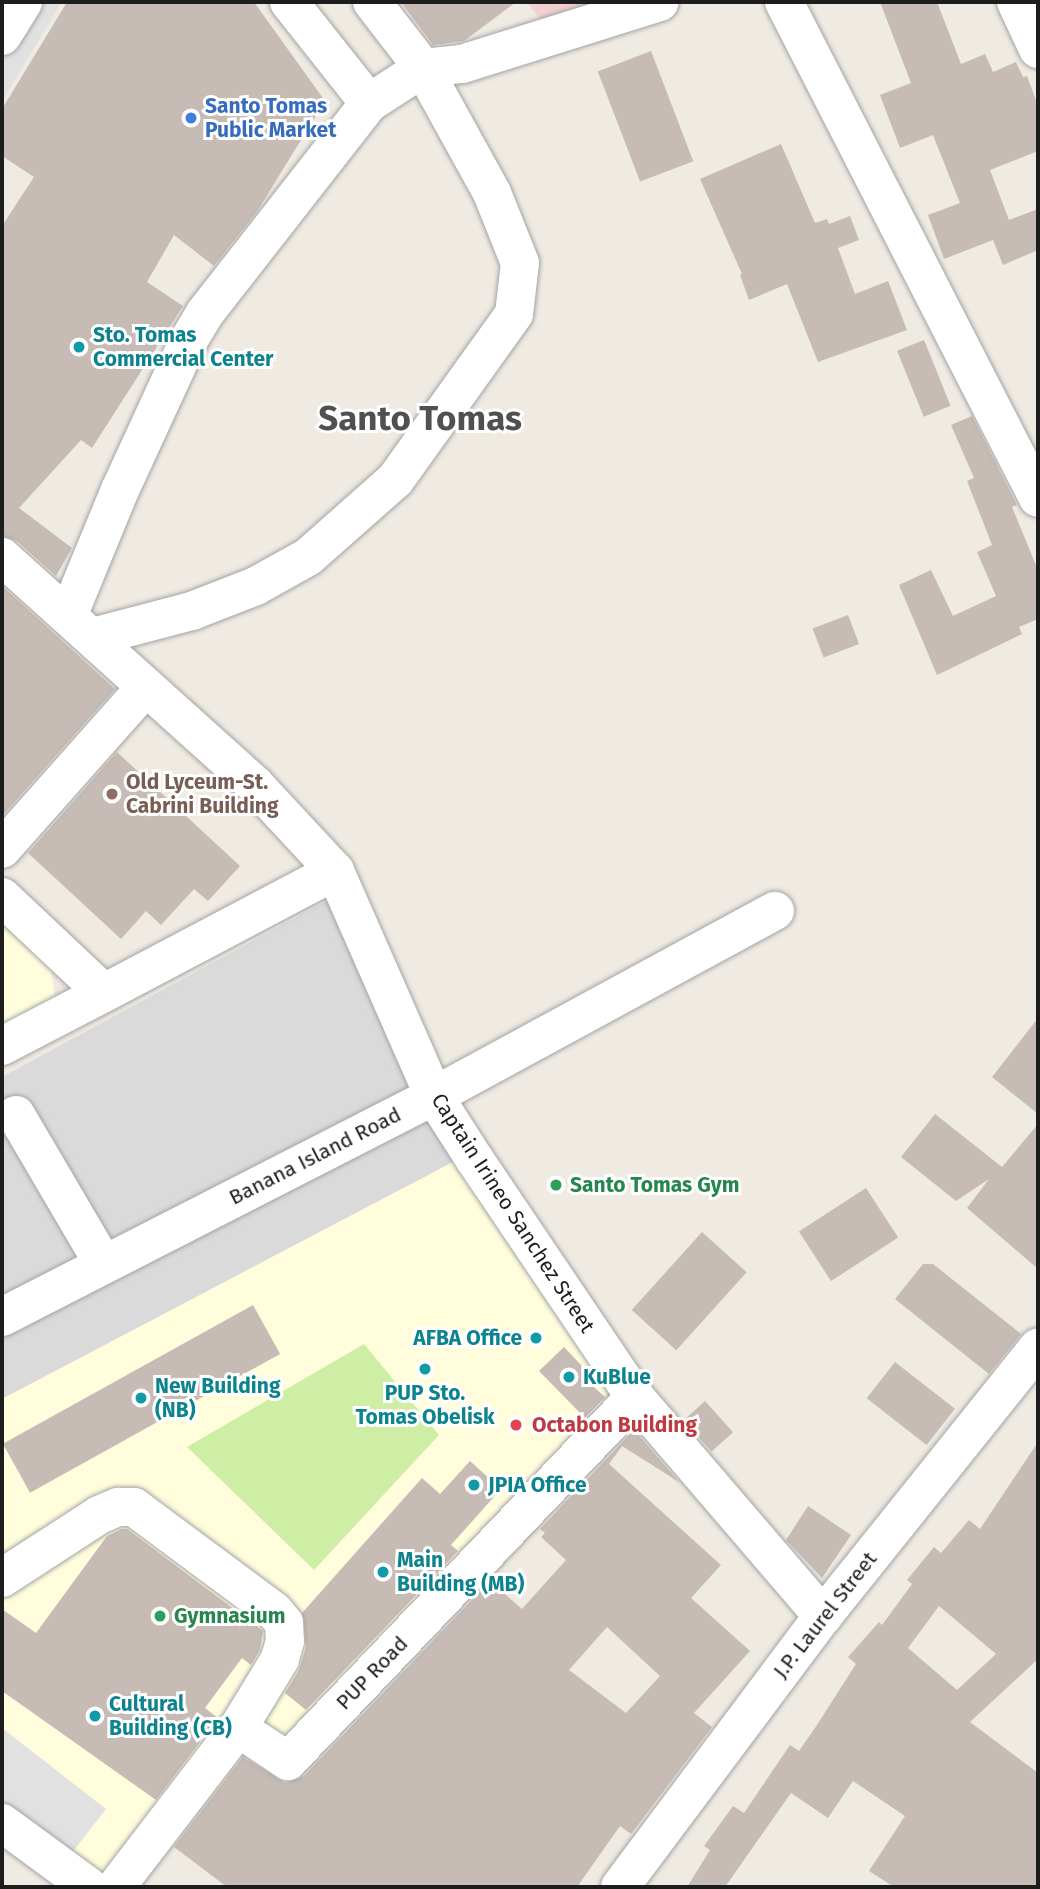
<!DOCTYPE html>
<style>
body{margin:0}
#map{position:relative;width:1040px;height:1889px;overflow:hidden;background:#efeae2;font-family:"Fira Sans",sans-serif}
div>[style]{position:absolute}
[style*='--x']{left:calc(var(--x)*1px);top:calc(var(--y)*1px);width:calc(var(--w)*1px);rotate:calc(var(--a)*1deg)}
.residential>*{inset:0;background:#dbdada}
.commercial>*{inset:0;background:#f2d0d1}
.education>*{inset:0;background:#fffddc}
.grass>*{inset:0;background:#cdeea4}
.parking>*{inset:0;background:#e1e1e1}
.building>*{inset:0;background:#c7bcb5;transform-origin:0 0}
.roads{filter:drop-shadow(0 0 2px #a4a4a4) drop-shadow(0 0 2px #a4a4a4)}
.minor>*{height:38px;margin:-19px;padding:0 19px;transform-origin:19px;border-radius:19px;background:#fff}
.dots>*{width:19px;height:19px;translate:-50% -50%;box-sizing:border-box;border:4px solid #fff;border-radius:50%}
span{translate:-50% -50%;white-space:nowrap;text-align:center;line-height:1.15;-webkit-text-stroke:6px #fff;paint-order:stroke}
.shop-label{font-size:21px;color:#366cbe;font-weight:700}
.left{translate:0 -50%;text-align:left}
.culture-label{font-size:21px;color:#0d838f;font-weight:700}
.right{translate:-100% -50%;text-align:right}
.education-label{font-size:21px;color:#785e54;font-weight:700}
.street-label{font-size:21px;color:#1d1d1d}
.leisure-label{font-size:21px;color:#27864d;font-weight:700}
.health-label{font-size:21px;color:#be3a42;font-weight:700}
.town-label{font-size:35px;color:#505050;font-weight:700}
.frame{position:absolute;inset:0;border:4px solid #1d1d1d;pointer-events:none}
</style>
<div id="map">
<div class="residential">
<div style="clip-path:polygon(334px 897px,455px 1161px,2px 1399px,2px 1077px)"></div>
</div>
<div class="commercial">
<div style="clip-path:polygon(527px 2px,629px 2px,548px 29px)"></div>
</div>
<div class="education">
<div style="clip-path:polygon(2px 918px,50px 958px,55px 999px,2px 1025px)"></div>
<div style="clip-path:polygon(455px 1161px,613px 1389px,287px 1756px,237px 1723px,106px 1887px,2px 1816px,2px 1399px)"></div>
</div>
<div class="grass">
<div style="clip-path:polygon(364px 1344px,439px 1435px,314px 1570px,187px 1447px)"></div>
</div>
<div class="parking">
<div style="clip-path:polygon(2px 2px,62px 2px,2px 101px)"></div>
<div style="clip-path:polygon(2px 1728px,106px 1809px,64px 1863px,2px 1816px)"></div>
</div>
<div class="building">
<div style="clip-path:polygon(67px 2px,254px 2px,325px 101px,258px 210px,214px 266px,174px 235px,147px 282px,183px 306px,92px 448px,81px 440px,19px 508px,72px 548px,56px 576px,17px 541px,2px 536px,2px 226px,34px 177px,2px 156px,2px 109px)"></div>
<div style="clip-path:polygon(401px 2px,516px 2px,464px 41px,433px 45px)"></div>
<div style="clip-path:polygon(880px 2px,937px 2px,961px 64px,985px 54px,993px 72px,1016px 62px,1023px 77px,1027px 76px,1038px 106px,1038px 151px,990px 170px,1009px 220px,1038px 209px,1038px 250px,1003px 265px,993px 240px,944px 259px,928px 215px,960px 203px,933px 135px,900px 148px,880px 95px,911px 83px)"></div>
<div style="left:651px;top:51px;width:118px;height:57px;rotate:69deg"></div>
<div style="clip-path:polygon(781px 144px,815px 223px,827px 219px,829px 224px,850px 216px,859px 240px,838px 248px,855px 294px,888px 281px,907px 330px,818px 362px,787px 284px,749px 300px,740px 275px,742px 274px,700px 179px)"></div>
<div style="left:924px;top:340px;width:71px;height:29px;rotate:68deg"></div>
<div style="clip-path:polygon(972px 416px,1017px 505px,1012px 507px,1038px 570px,1038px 619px,1019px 627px,1022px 634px,937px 675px,899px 585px,931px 570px,953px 616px,996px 596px,977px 552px,992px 545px,967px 481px,974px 478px,951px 425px)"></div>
<div style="clip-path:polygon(2px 586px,115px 689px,2px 816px)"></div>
<div style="left:848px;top:615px;width:31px;height:38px;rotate:69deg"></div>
<div style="clip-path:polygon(117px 752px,240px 866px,208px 901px,194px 889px,161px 925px,146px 911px,121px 939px,28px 853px)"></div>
<div style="clip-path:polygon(1038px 1018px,1038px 1114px,992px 1077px)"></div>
<div style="clip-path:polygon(935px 1114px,1002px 1167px,1038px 1124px,1038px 1269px,967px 1208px,989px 1179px,956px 1201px,901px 1157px)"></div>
<div style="left:866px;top:1188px;width:59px;height:80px;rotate:57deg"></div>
<div style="left:702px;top:1232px;width:60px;height:105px;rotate:42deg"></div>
<div style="clip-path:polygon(923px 1264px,933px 1264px,1021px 1334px,989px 1374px,895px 1299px)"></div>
<div style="left:253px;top:1305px;width:56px;height:286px;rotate:61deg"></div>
<div style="clip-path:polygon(564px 1347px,598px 1383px,594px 1387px,605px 1397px,585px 1418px,539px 1371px)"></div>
<div style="left:895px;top:1362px;width:76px;height:46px;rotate:38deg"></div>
<div style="left:705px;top:1401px;width:42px;height:29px;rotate:48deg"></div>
<div style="clip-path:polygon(evenodd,634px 1430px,679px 1482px,622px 1446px,609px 1464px,721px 1565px,691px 1598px,750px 1651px,694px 1713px,712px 1727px,631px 1834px,620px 1826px,577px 1887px,227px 1887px,174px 1847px,243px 1757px,285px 1783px,304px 1776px,490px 1581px,522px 1609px,566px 1560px,541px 1537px,545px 1533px,540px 1529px,634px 1430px,607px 1627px,660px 1676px,626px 1713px,569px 1670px,607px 1627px)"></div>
<div style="clip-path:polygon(evenodd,1038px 1442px,1038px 1659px,970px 1722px,1038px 1773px,1038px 1887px,894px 1887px,869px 1871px,905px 1816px,853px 1781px,828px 1818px,791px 1793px,725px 1887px,687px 1887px,710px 1850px,704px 1846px,733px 1806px,744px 1813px,790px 1745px,799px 1751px,815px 1728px,856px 1664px,848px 1657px,879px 1622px,882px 1625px,912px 1584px,907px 1580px,934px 1547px,941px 1553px,969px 1520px,980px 1529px,1038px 1442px,939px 1606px,996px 1654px,957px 1690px,908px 1648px,939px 1606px)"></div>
<div style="clip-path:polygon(470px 1461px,501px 1489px,451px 1545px,458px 1551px,306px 1710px,285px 1693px,299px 1670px,306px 1647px,302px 1613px,422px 1478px,440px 1494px)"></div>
<div style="clip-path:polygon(808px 1506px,851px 1535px,822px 1578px,786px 1540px)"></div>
<div style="clip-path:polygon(122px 1529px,127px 1529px,263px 1631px,260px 1650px,251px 1665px,242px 1658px,205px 1708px,218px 1718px,156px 1800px,2px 1691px,2px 1609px,36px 1633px,107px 1536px)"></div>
</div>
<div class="roads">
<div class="minor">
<div style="--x:289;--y:2;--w:129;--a:51.6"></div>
<div style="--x:372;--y:2;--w:83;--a:52.3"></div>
<div style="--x:423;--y:68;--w:39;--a:-6"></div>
<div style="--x:462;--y:64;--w:207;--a:-17.4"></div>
<div style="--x:784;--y:2;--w:557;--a:62.88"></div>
<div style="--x:1016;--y:2;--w:52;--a:64.9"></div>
<div style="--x:2;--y:36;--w:40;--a:-58"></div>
<div style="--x:2;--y:557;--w:342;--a:42"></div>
<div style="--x:256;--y:786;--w:116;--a:47.1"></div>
<div style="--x:335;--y:871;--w:246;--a:66.3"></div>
<div style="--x:434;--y:1096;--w:76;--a:57.4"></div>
<div style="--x:475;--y:1160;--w:286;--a:56"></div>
<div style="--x:635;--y:1397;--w:289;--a:49.4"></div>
<div style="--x:68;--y:616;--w:136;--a:-67.6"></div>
<div style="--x:120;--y:490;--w:167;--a:-65.3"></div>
<div style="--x:190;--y:338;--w:29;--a:-59"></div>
<div style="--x:205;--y:313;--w:266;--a:-52"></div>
<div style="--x:369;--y:103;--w:64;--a:-32.9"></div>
<div style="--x:423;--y:68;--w:143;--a:61.1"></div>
<div style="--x:492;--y:193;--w:75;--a:68.2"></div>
<div style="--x:520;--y:263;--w:51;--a:96.7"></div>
<div style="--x:514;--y:314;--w:204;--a:125.6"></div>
<div style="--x:395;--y:480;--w:116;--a:138.5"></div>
<div style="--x:308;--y:557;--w:60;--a:150.9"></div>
<div style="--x:256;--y:586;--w:69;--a:158.7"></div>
<div style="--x:192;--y:611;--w:102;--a:165.3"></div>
<div style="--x:2;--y:849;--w:215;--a:-48.4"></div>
<div style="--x:2;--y:897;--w:140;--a:43.3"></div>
<div style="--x:104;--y:993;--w:261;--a:-27.8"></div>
<div style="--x:2;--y:1046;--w:115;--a:-27.5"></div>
<div style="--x:16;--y:1115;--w:172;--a:59.6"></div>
<div style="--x:2;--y:1317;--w:485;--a:-27.1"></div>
<div style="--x:434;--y:1096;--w:388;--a:-28.5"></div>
<div style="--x:2;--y:1578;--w:116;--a:-33"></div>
<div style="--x:99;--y:1515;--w:21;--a:-23"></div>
<div style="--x:118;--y:1507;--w:16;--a:0"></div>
<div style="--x:134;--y:1507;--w:174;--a:36.6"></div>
<div style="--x:274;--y:1611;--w:16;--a:50"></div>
<div style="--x:284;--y:1623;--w:18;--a:87"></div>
<div style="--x:285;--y:1641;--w:19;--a:106"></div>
<div style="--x:280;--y:1659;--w:81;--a:121.3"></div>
<div style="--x:2;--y:1823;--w:108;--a:36.3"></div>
<div style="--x:116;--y:1887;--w:200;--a:-52.5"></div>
<div style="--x:238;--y:1728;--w:60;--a:33.4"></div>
<div style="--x:288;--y:1761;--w:503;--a:-46.37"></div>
<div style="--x:620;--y:1887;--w:339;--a:-53.2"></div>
<div style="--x:823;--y:1616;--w:344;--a:-51.3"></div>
</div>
</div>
<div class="dots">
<div style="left:191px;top:118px;background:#3f7fe0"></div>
<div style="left:79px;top:347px;background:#0f9aa8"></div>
<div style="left:112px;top:794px;background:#8d6e63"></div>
<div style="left:556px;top:1185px;background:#2e9e5b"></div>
<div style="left:536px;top:1338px;background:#0f9aa8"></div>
<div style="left:425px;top:1369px;background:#0f9aa8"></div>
<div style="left:569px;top:1377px;background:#0f9aa8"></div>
<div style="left:141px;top:1398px;background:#0f9aa8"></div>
<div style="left:516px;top:1425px;background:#e0444e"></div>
<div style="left:474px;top:1485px;background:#0f9aa8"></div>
<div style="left:383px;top:1572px;background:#0f9aa8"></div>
<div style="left:160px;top:1616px;background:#2e9e5b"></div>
<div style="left:95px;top:1716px;background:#0f9aa8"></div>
</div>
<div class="shop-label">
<span class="left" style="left:205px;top:118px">Santo Tomas<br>Public Market</span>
</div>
<div class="culture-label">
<span class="left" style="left:93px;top:347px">Sto. Tomas<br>Commercial Center</span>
<span class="right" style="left:522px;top:1338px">AFBA Office</span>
<span class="left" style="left:583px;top:1377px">KuBlue</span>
<span class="left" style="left:155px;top:1398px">New Building<br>(NB)</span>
<span style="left:425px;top:1405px">PUP Sto.<br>Tomas Obelisk</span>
<span class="left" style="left:488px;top:1485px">JPIA Office</span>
<span class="left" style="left:397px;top:1572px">Main<br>Building (MB)</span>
<span class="left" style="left:109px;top:1716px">Cultural<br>Building (CB)</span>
</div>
<div class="education-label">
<span class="left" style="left:126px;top:794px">Old Lyceum-St.<br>Cabrini Building</span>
</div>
<div class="street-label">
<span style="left:315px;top:1156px;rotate:-27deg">Banana Island Road</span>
<span style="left:513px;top:1213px;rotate:57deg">Captain Irineo Sanchez Street</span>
<span style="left:825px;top:1615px;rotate:-52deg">J.P. Laurel Street</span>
<span style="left:372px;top:1673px;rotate:-46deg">PUP Road</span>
</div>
<div class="leisure-label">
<span class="left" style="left:570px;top:1185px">Santo Tomas Gym</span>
<span class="left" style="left:174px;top:1616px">Gymnasium</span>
</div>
<div class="health-label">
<span class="left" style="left:532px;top:1425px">Octabon Building</span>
</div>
<div class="town-label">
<span style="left:420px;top:418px">Santo Tomas</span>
</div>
<div class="frame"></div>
</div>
